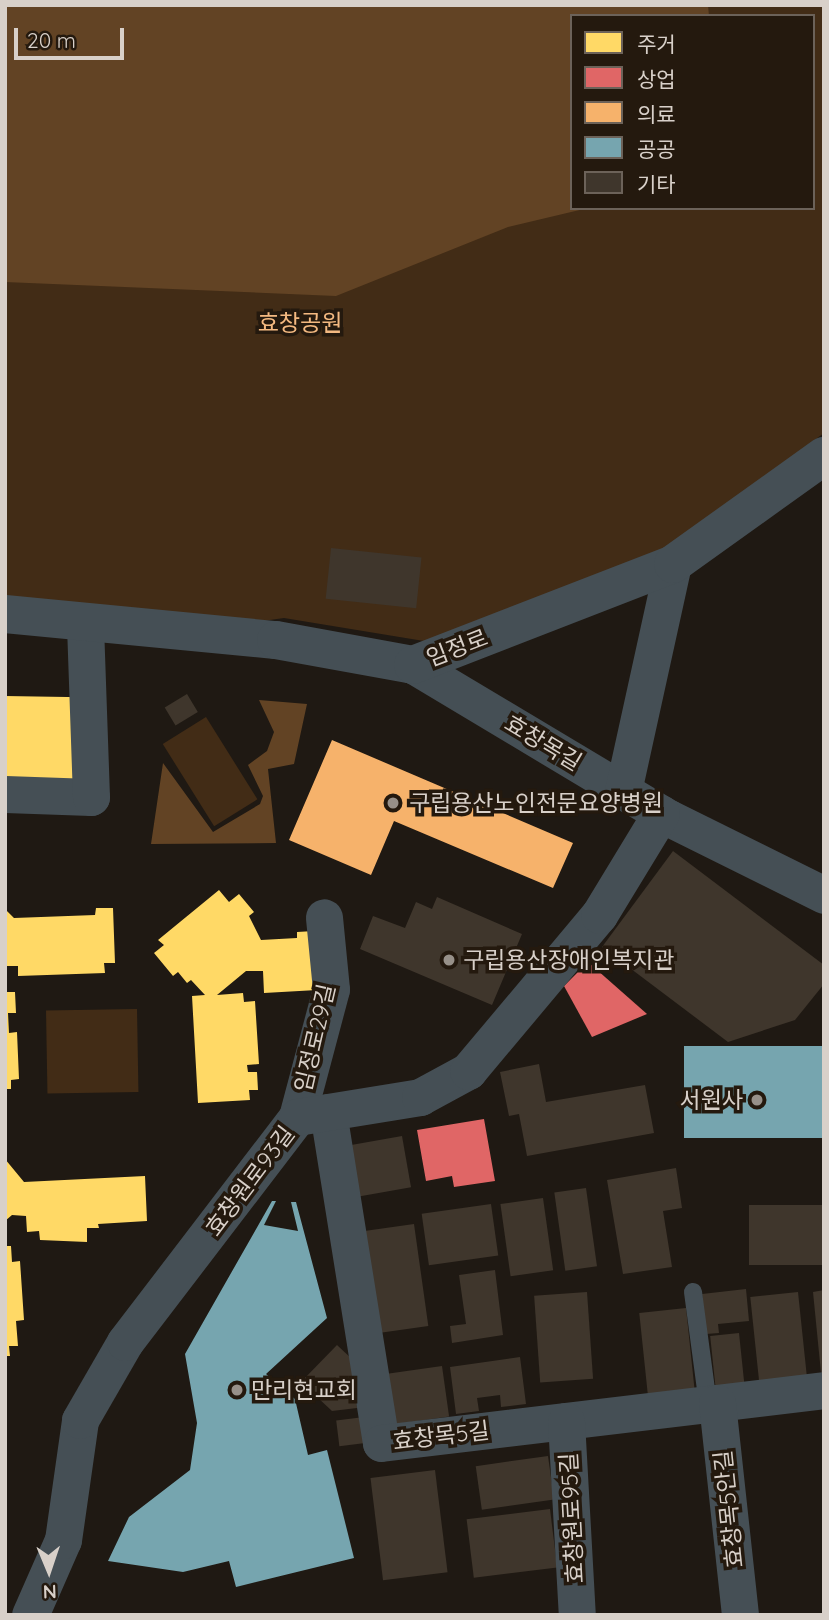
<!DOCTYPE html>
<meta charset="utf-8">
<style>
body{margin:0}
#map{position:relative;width:829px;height:1620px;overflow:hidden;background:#1f1913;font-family:Quicksand,"Noto Sans KR",sans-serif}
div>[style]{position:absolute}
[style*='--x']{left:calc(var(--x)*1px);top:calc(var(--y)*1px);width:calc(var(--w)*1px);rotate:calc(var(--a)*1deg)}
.green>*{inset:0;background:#422c16;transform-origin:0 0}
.forest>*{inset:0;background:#624324}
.homes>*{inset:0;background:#ffd966;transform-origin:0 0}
.shops>*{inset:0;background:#e06666}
.health>*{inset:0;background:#f6b26b}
.public>*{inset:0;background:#76a5af;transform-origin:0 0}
.building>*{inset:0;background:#3f362c;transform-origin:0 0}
.service>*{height:18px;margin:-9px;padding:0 9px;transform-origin:9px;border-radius:9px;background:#454f55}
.minor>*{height:37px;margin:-18.5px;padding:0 18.5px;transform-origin:18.5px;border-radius:18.5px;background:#454f55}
.tertiary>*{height:38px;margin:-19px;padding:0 19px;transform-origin:19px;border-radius:19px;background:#454f55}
.dots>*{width:19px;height:19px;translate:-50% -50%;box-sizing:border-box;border:4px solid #24190e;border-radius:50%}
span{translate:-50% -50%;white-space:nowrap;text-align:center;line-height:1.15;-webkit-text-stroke:7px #24190e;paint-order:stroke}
.park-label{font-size:23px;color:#f3b981}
.street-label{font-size:23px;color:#d8d0c9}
.poi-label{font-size:23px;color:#d8d0c9}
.left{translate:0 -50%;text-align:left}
.right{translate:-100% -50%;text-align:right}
.frame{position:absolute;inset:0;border:7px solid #d8d0c9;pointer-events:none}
.legend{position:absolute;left:570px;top:14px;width:245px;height:196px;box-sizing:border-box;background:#24190e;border:2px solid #6c6259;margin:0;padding:9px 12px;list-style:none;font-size:21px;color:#d8d0c9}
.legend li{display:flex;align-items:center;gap:14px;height:35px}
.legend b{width:35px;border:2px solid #6c6259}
.north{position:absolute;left:14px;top:1536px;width:70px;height:70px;-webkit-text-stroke:5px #24190e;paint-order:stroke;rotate:178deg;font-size:19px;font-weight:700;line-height:28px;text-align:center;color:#d8d0c9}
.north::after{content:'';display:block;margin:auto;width:24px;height:32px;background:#d8d0c9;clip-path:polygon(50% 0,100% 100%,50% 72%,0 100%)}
.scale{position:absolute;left:14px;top:28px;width:110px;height:32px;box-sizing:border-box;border:4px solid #d8d0c9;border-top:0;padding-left:9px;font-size:21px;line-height:24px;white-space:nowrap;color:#d8d0c9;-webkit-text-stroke:5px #24190e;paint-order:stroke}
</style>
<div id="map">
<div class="green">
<div style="clip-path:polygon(evenodd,5px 5px,824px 5px,824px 433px,667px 549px,436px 643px,284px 618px,197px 630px,5px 605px,5px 5px,572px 16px,813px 16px,813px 208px,572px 208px,572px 16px)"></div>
<div style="left:206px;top:717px;width:97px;height:51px;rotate:58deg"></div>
<div style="left:137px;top:1009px;width:83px;height:91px;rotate:89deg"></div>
</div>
<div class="forest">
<div style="clip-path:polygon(5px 5px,708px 5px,709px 16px,572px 16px,572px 208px,588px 208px,508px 227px,336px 296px,5px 282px)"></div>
<div style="clip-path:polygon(259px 700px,307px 704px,294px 764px,268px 769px,276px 843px,151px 844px,163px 763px,213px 832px,260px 804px,263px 796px,248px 765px,267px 751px,274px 732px)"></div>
</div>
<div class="homes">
<div style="left:5px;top:696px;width:78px;height:83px;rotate:1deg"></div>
<div style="clip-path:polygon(219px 890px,229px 902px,239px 894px,254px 912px,249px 916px,261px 940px,297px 938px,297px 932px,314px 931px,317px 990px,264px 993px,263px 971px,246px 971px,217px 995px,243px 993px,244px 1002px,255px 1001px,259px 1064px,247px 1065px,248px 1072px,257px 1072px,258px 1090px,249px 1090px,250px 1100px,198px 1103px,192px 996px,205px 995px,191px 980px,187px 983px,178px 972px,173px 976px,154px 953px,164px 945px,158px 940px)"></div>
<div style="clip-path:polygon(96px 908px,113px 908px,115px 963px,104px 963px,105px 973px,18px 976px,18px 966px,5px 966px,5px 909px,14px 918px,95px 915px)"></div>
<div style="clip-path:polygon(5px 992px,15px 992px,16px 1013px,8px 1013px,9px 1033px,17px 1032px,19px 1079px,11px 1080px,11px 1089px,5px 1089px)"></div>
<div style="clip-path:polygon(5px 1159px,24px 1182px,145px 1176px,147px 1221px,98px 1224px,99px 1228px,87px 1228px,87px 1242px,40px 1240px,39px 1231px,27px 1232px,26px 1216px,12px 1215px,5px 1221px)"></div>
<div style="clip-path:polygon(5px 1246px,11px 1246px,12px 1262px,20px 1261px,24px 1320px,16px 1321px,18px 1346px,9px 1346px,10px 1356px,5px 1356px)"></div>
</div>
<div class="shops">
<div style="clip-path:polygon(588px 962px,647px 1014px,592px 1037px,564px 986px)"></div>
<div style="clip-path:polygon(484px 1119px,495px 1181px,454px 1187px,452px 1176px,426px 1181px,417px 1130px)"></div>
</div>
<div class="health">
<div style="clip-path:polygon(332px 740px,573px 843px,553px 888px,394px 821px,371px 875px,289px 840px)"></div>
</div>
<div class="public">
<div style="left:824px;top:1046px;width:92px;height:140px;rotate:90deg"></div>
<div style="clip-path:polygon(272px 1201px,276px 1201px,264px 1225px,298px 1231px,291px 1202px,296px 1202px,327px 1318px,266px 1374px,295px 1399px,308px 1455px,327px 1450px,354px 1558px,236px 1587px,229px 1561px,183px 1572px,108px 1561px,129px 1517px,190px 1470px,197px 1423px,185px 1354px)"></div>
</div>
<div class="building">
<div style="left:331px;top:548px;width:91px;height:51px;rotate:6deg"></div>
<div style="left:187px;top:694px;width:21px;height:26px;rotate:59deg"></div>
<div style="clip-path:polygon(673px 851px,824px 965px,824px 984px,795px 1020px,728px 1042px,602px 947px)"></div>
<div style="clip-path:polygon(437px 897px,522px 934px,492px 1005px,360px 949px,373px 916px,405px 928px,416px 902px,432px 909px)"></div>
<div style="clip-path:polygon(539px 1064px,546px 1102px,645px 1085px,654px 1133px,527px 1156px,519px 1114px,509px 1116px,500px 1072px)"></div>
<div style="left:402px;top:1136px;width:52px;height:53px;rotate:80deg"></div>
<div style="clip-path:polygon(676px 1168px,682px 1208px,663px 1211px,672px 1267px,623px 1274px,607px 1180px)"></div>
<div style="left:586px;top:1188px;width:79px;height:32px;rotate:82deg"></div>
<div style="left:543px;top:1198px;width:73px;height:43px;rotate:82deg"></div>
<div style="left:491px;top:1204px;width:52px;height:70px;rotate:82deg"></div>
<div style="left:824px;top:1205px;width:60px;height:75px;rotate:90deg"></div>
<div style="left:414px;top:1224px;width:103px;height:59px;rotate:82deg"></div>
<div style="clip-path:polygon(495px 1270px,503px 1335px,452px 1343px,450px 1326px,466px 1324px,459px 1275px)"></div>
<div style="clip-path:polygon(746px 1289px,749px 1321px,718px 1324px,719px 1333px,706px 1334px,702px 1294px)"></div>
<div style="clip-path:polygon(824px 1290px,824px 1383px,822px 1383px,813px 1292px)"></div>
<div style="left:587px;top:1292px;width:87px;height:53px;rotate:86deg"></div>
<div style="left:798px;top:1292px;width:91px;height:48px;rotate:84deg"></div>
<div style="left:686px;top:1308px;width:93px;height:47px;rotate:84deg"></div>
<div style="left:739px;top:1333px;width:53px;height:29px;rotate:84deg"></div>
<div style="clip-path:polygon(337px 1345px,353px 1360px,357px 1408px,332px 1411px,301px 1382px)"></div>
<div style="clip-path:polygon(520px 1357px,526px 1404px,501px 1407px,500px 1395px,477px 1398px,479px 1411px,456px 1414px,450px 1367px)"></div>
<div style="left:442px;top:1366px;width:51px;height:57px;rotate:82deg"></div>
<div style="left:364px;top:1417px;width:26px;height:28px;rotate:83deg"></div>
<div style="left:548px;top:1456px;width:44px;height:73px;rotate:82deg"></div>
<div style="left:435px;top:1470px;width:103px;height:65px;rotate:83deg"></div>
<div style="left:550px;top:1509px;width:59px;height:84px;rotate:83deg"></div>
</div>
<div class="service">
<div style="--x:693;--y:1292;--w:113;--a:82.4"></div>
</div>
<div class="minor">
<div style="--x:413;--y:665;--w:298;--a:30.9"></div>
<div style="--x:669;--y:818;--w:173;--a:26.4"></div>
<div style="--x:623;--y:791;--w:232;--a:-77.6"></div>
<div style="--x:5;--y:794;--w:86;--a:2"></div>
<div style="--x:91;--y:797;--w:174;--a:-92"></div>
<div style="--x:328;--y:1112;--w:335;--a:80.9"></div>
<div style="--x:381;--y:1443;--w:446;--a:-6.8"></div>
<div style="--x:297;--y:1117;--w:132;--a:-75.1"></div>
<div style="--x:331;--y:989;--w:72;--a:-95.6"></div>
<div style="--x:717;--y:1403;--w:213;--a:83.8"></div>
<div style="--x:566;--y:1421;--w:194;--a:86.8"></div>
<div style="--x:30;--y:1615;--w:82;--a:-66.3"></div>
<div style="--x:63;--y:1540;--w:121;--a:-81.9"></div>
<div style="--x:80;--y:1420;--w:90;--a:-60"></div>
<div style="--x:125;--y:1342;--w:283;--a:-52.6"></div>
<div style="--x:297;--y:1117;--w:125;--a:-9.2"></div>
<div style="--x:420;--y:1097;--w:55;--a:-28.4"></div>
<div style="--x:468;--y:1071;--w:204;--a:-50"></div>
<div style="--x:599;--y:915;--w:119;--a:-58.7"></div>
</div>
<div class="tertiary">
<div style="--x:5;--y:614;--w:272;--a:5.5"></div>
<div style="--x:276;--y:640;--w:139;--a:10.3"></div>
<div style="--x:413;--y:665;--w:279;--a:-21.2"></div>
<div style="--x:673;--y:564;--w:186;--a:-35.6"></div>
</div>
<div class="dots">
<div style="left:393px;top:803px;background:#979089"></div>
<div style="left:449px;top:960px;background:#979089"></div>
<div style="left:757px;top:1100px;background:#979089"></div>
<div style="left:237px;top:1390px;background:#979089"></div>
</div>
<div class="park-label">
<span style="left:300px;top:323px">효창공원</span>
</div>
<div class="street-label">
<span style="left:457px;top:648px;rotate:-21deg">임정로</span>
<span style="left:543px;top:743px;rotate:31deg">효창목길</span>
<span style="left:315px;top:1038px;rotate:-77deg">임정로29길</span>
<span style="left:250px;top:1181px;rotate:-53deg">효창원로93길</span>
<span style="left:441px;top:1436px;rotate:-7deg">효창목5길</span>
<span style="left:729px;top:1509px;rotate:-96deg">효창목5안길</span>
<span style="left:572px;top:1518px;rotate:-93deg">효창원로95길</span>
</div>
<div class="poi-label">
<span class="left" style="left:409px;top:803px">구립용산노인전문요양병원</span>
<span class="left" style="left:463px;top:960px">구립용산장애인복지관</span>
<span class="right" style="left:743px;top:1100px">서원사</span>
<span class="left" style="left:251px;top:1390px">만리현교회</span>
</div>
<div class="frame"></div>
<ul class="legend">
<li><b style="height:19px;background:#ffd966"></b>주거</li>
<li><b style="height:19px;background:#e06666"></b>상업</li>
<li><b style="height:19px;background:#f6b26b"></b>의료</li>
<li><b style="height:19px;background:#76a5af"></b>공공</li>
<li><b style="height:19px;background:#3f362c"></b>기타</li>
</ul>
<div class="north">N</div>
<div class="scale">20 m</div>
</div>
